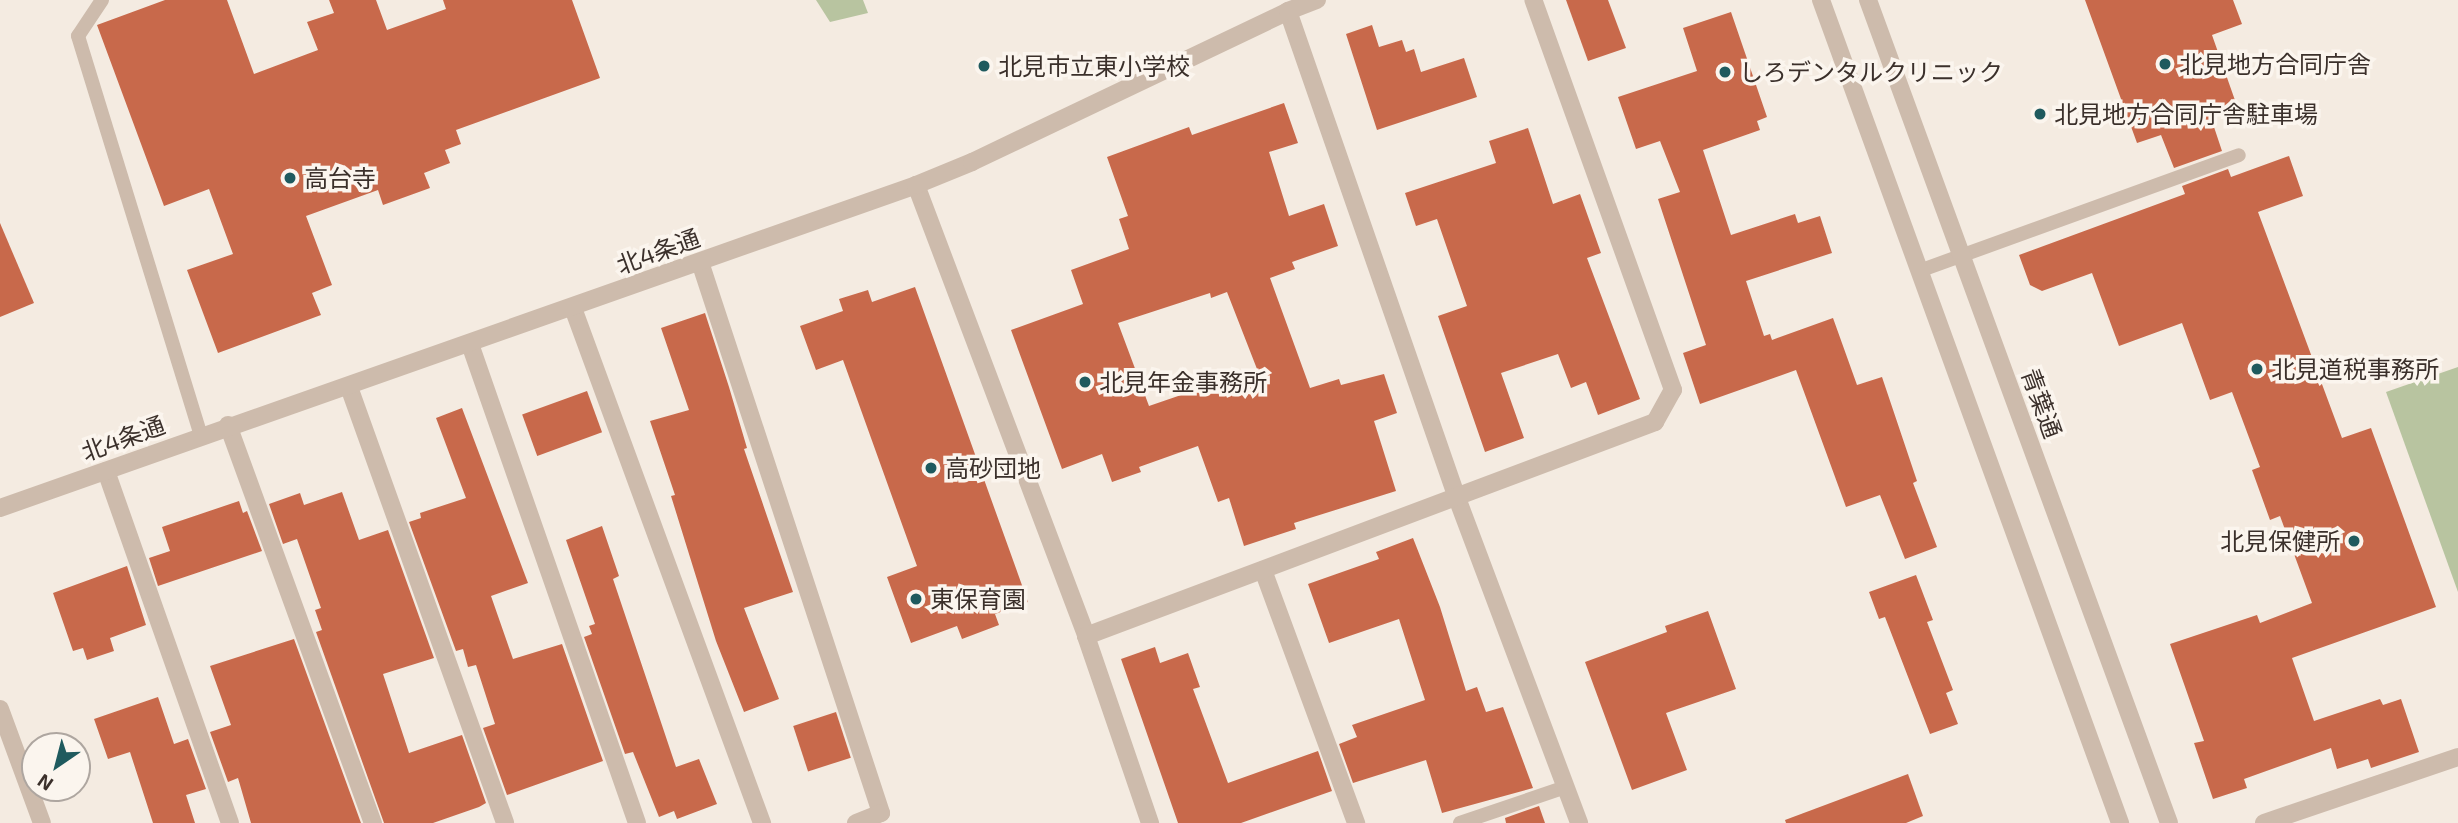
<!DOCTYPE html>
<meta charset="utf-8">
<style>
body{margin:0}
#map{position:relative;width:2458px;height:823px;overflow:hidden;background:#f4ebe1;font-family:"Exo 2","Noto Sans JP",sans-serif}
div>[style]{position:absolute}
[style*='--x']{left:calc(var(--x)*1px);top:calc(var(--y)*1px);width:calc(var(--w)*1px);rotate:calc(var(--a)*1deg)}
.green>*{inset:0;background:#b8c4a0}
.building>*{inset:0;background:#c8694b;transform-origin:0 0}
.service>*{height:14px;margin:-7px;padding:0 7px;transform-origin:7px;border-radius:7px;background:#cdbbac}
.minor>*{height:18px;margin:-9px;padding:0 9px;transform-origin:9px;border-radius:9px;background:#cdbbac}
.tertiary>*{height:18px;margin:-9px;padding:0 9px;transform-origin:9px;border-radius:9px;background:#cdbbac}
.dots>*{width:19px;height:19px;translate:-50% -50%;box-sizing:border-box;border:4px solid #fbf5ee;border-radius:50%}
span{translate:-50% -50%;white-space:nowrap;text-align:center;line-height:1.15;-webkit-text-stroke:7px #fbf5ee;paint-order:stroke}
.poi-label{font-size:24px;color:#3b302b}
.left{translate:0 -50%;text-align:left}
.right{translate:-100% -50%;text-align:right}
.street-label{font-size:24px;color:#3b302b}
.north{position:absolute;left:21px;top:732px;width:70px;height:70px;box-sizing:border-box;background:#fbf5ee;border:2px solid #aea6a0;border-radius:50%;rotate:215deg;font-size:19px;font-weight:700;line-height:28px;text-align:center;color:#3b302b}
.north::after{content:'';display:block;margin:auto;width:24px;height:32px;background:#1f5a5e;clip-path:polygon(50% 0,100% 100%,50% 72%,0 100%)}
</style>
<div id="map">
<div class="green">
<div style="clip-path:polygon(816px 0,863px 0,868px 13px,830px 22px)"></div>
<div style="clip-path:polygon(2458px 367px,2458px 592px,2386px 392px)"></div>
</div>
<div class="building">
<div style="clip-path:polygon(165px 0,227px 0,254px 74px,318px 50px,307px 22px,334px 13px,329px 0,376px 0,387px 30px,446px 9px,443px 0,572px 0,600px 78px,456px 130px,461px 144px,445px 150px,450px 163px,424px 173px,430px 188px,383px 205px,378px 190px,306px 216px,332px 285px,312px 293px,321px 315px,218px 353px,187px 270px,233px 254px,209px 189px,164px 206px,97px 25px)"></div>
<div style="clip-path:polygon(1566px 0,1608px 0,1626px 48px,1588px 61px)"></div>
<div style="clip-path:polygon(2085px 0,2233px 0,2242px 24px,2212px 35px,2237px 106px,2210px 115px,2222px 151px,2174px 168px,2161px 135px,2137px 143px)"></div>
<div style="clip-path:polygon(1731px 12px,1767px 117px,1757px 121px,1760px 130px,1703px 150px,1731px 235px,1795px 214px,1798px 223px,1820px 216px,1832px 253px,1746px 281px,1764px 336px,1770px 334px,1772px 340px,1833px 318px,1857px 385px,1882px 377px,1917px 481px,1913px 483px,1937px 547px,1905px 559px,1880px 495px,1846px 507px,1796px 370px,1700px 404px,1683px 353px,1706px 345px,1658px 199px,1680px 192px,1660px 141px,1636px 149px,1618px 97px,1697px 71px,1683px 28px)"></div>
<div style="clip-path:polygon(1372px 25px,1379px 47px,1402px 40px,1406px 52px,1414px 49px,1421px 72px,1464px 58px,1477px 97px,1377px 130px,1346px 34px)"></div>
<div style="clip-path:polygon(evenodd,1284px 103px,1298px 143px,1269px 152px,1289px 216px,1324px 204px,1338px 246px,1292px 262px,1295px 269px,1270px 278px,1310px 388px,1339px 379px,1341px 385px,1384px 374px,1397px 413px,1374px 421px,1396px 491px,1294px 523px,1296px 529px,1244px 546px,1229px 498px,1218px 502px,1198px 446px,1139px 467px,1141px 472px,1112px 482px,1102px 454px,1062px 469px,1011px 330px,1083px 304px,1071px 270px,1129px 249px,1119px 219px,1128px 216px,1107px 157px,1189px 127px,1192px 135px,1284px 103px,1227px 292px,1257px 369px,1149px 406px,1118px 323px,1210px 293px,1211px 298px,1227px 292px)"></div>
<div style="clip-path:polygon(1528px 128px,1553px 204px,1580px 194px,1601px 253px,1587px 258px,1640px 399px,1598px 415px,1586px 382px,1571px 388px,1558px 354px,1501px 373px,1524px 438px,1485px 452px,1438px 316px,1467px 306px,1437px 219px,1416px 226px,1405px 193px,1496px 163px,1489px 141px)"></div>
<div style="clip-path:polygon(2289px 156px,2303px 196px,2258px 212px,2342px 438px,2371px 428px,2436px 607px,2292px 658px,2314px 721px,2380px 699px,2383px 705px,2401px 699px,2419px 752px,2371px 768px,2368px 759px,2337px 769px,2331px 748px,2244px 779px,2247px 788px,2213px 799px,2194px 743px,2204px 741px,2170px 644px,2257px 615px,2260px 623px,2312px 603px,2280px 516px,2270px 520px,2252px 470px,2260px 467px,2232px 392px,2210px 400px,2182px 323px,2119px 346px,2092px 273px,2042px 291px,2030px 285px,2019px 255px,2185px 194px,2182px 186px,2228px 169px,2231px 177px)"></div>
<div style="clip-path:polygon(0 223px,34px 303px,0 317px)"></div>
<div style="clip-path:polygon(915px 287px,1028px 602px,995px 614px,999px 625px,962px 639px,957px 626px,911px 643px,887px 577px,917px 566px,843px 360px,816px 370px,800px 326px,843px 311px,839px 299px,868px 290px,872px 302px)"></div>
<div style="clip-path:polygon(705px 313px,729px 387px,747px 448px,744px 449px,793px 592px,744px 608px,779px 699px,744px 712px,716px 641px,671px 496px,675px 495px,650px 421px,689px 410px,661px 328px)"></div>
<div style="left:587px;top:391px;width:44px;height:69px;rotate:70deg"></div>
<div style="clip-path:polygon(462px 408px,528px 583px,491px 596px,513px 659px,562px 644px,603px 761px,507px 795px,483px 728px,495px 724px,476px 665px,468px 667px,463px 649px,456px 651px,409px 522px,421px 518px,420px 513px,466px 498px,436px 418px)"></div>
<div style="clip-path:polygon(342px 492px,359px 540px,388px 530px,434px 658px,383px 674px,409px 753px,462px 735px,486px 803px,479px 807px,433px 823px,384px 823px,316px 632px,322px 630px,315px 610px,321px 608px,297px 539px,283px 544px,269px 504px,300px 493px,304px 505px)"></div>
<div style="clip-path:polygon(239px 501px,243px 513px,247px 511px,262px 551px,158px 586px,149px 558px,170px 551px,162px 527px)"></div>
<div style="clip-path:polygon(602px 526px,619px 576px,613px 579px,676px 767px,699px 759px,717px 804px,677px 819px,674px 811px,659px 817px,633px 752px,625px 754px,584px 637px,592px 634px,589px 626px,595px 624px,566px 540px)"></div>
<div style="clip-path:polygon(1413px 538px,1440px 607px,1466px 691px,1477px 687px,1486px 712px,1503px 707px,1533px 788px,1442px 813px,1426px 760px,1353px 783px,1339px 744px,1357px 737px,1352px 725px,1425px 700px,1399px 619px,1329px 643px,1308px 584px,1379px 559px,1376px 552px)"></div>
<div style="clip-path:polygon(127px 566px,146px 625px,110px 638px,114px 651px,87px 660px,83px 648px,73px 651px,53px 593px)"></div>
<div style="clip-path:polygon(1916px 575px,1933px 620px,1927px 622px,1953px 690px,1946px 693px,1958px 724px,1930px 734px,1885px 617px,1879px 619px,1869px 592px)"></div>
<div style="clip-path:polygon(1708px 611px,1736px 689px,1666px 713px,1687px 770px,1632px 790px,1585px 662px,1667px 632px,1665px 626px)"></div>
<div style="clip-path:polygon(294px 639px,361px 823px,251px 823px,238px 778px,228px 782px,210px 732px,231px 725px,210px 666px)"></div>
<div style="clip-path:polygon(1155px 647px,1160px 663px,1188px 653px,1200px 687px,1193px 689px,1228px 783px,1318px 751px,1332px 791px,1241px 823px,1178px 823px,1121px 659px)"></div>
<div style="clip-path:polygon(158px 697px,174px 744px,188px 739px,206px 789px,186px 795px,195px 823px,153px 823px,130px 752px,108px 759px,94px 719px)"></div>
<div style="left:836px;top:712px;width:48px;height:45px;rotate:72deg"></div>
<div style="clip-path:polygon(1908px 774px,1923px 816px,1906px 823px,1786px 823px,1785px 820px)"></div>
<div style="clip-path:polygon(1539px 806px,1545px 823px,1506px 823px,1505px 818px)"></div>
</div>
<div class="service">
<div style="--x:102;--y:0;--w:43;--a:123.7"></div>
<div style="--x:78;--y:36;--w:418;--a:72.9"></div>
<div style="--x:1919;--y:271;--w:340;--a:-19.9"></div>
<div style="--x:1460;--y:823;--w:112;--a:-18.8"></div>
</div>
<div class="minor">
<div style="--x:1288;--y:11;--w:515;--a:70.86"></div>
<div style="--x:1457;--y:498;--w:347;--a:69.4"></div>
<div style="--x:916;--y:185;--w:482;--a:69.3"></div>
<div style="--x:1086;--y:636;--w:198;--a:71.1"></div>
<div style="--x:700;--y:262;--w:580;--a:71.81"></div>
<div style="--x:881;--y:813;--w:27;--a:158"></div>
<div style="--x:573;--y:308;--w:549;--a:69.85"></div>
<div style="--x:470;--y:344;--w:507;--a:70.78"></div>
<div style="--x:349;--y:387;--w:463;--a:70.3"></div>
<div style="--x:228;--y:425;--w:424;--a:70"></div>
<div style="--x:106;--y:471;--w:373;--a:70.6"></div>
<div style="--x:1263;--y:570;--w:270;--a:69.8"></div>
<div style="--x:1086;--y:636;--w:608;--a:-20.61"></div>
<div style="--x:1655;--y:422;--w:37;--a:-61"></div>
<div style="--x:1673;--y:390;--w:414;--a:-109.7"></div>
<div style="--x:0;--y:709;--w:121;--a:69.8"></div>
<div style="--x:2264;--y:823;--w:205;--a:-18.8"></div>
</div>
<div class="tertiary">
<div style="--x:1821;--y:0;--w:876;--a:70.03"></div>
<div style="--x:1868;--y:0;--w:876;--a:69.91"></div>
<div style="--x:0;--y:508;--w:971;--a:-19.42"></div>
<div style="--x:916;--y:185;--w:61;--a:-22.3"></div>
<div style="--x:972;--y:162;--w:350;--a:-25.5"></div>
<div style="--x:1288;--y:11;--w:31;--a:-21"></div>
</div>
<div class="dots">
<div style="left:2165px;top:64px;background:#1f5a5e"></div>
<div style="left:984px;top:66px;background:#1f5a5e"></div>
<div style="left:1725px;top:72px;background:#1f5a5e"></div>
<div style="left:2040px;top:114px;background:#1f5a5e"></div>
<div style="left:290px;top:178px;background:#1f5a5e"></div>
<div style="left:2257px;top:369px;background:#1f5a5e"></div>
<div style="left:1085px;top:382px;background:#1f5a5e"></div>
<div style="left:931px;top:468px;background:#1f5a5e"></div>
<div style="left:2354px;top:541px;background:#1f5a5e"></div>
<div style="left:916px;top:599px;background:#1f5a5e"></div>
</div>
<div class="poi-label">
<span class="left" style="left:2179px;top:64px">北見地方合同庁舎</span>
<span class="left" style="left:998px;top:66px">北見市立東小学校</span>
<span class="left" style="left:1739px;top:72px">しろデンタルクリニック</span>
<span class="left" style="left:2054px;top:114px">北見地方合同庁舎駐車場</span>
<span class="left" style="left:304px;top:178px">高台寺</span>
<span class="left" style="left:2271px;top:369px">北見道税事務所</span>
<span class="left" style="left:1099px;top:382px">北見年金事務所</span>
<span class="left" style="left:945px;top:468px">高砂団地</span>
<span class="right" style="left:2340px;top:541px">北見保健所</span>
<span class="left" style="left:930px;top:599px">東保育園</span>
</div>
<div class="street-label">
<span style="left:658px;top:251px;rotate:-20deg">北4条通</span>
<span style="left:2042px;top:403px;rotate:70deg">青葉通</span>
<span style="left:123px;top:438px;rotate:-20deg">北4条通</span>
</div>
<div class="north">N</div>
</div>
